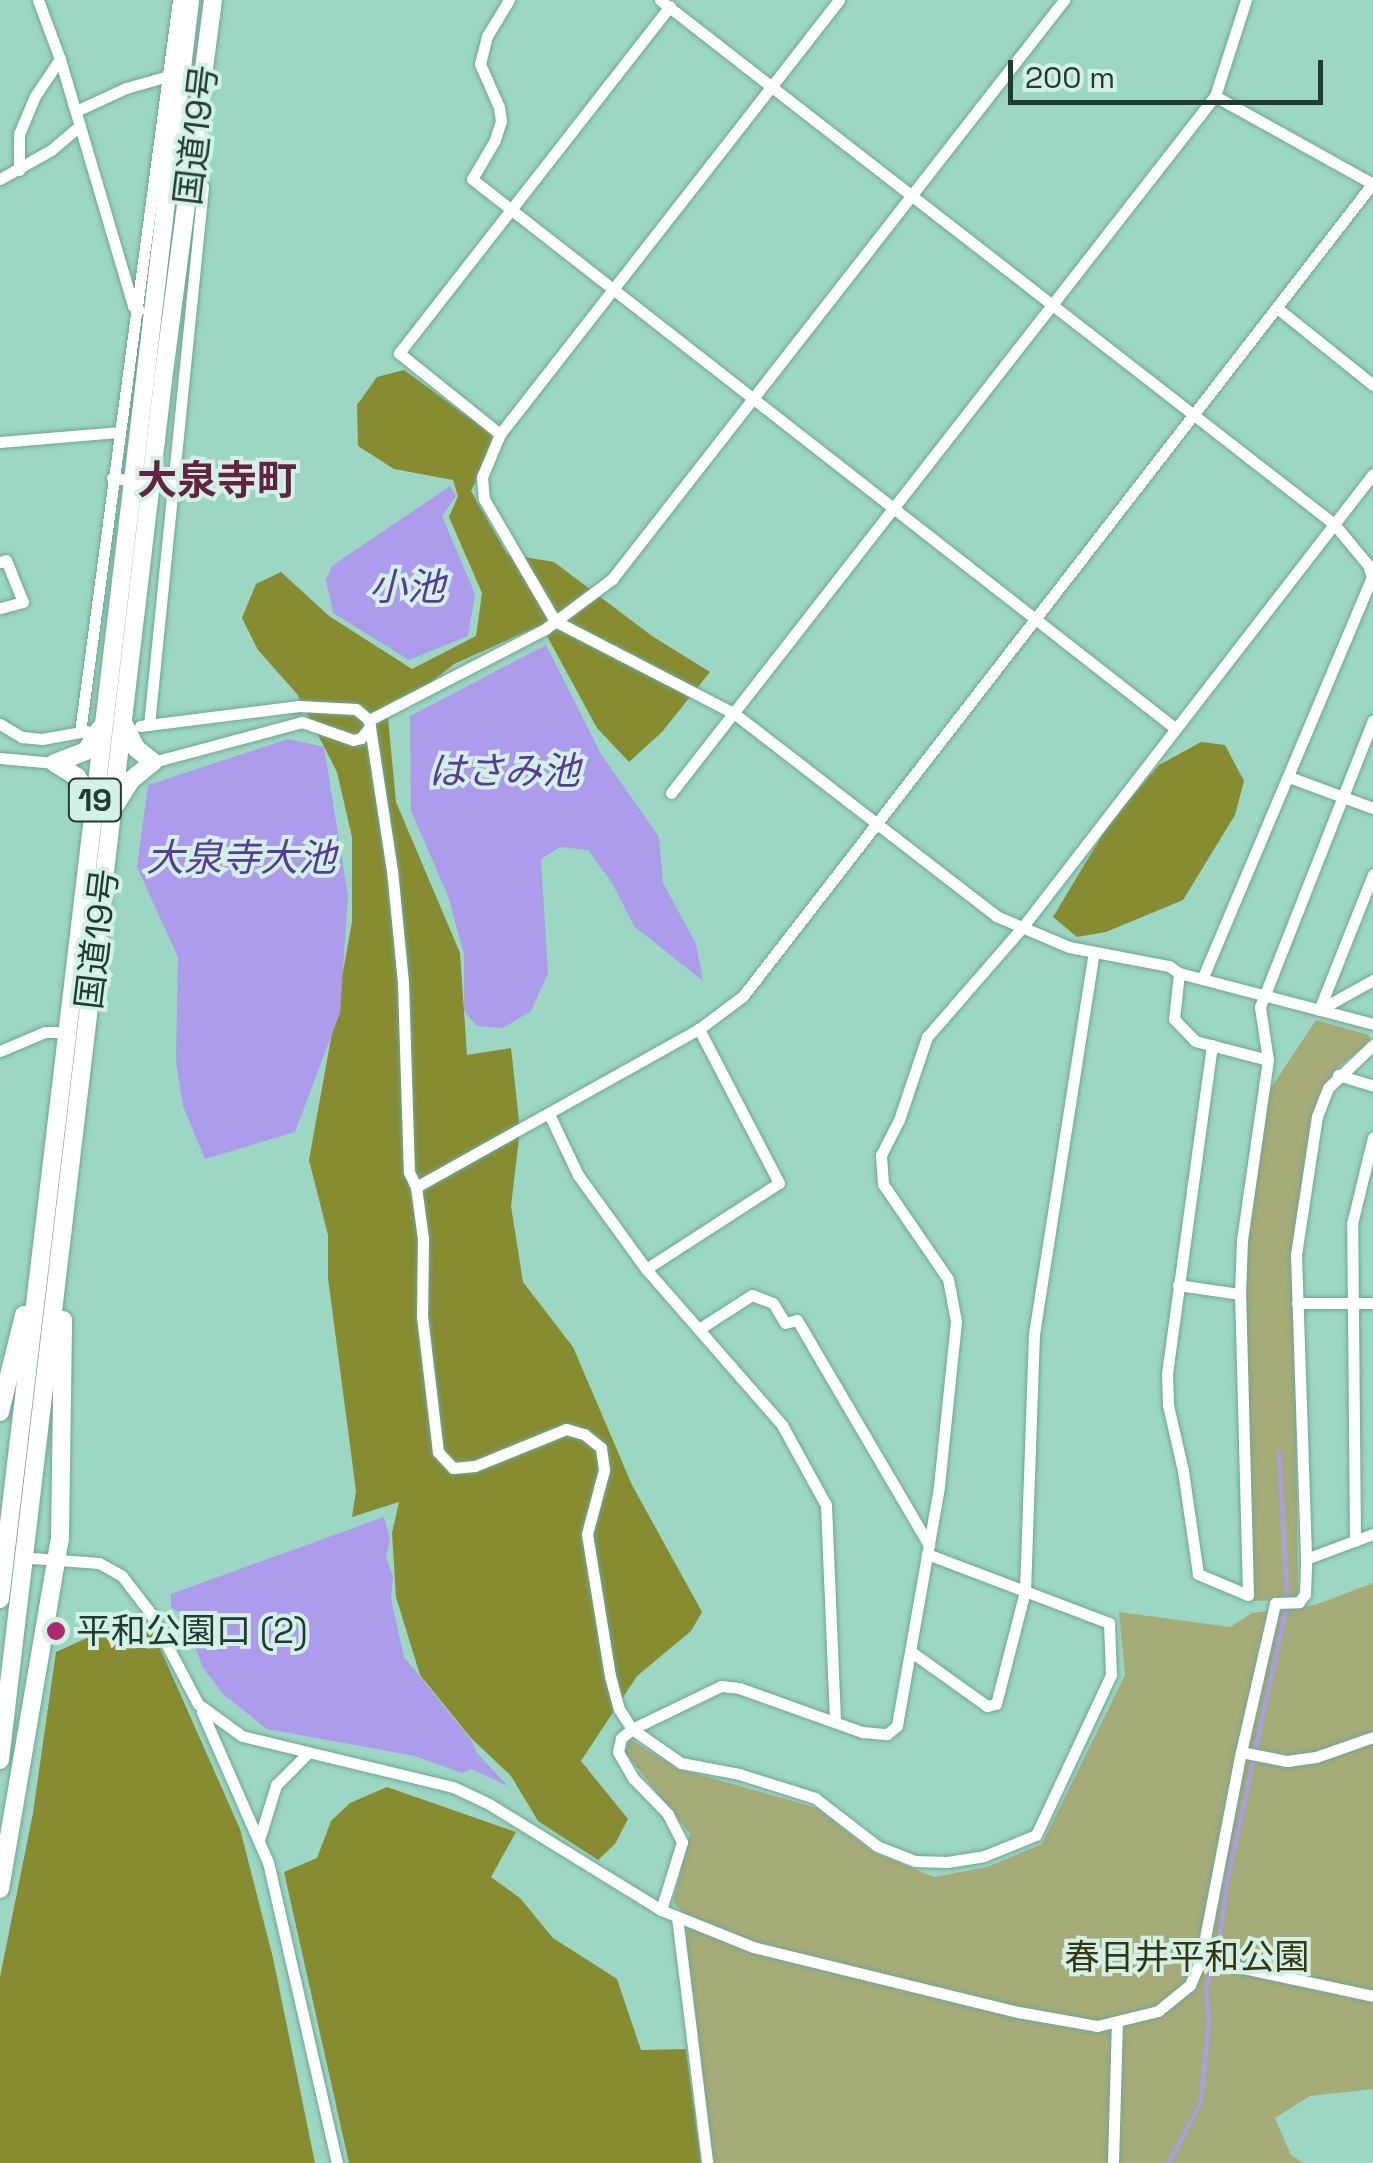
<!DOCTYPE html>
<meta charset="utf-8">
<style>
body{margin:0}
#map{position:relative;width:1373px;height:2163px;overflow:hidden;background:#9cd7c4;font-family:"Space Grotesk","Noto Sans JP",sans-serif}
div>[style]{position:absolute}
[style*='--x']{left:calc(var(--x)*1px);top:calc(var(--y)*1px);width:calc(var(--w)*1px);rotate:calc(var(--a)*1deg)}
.green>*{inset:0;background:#a6ac77}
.forest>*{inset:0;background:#868c2f}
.water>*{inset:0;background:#ad9cec}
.stream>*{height:4px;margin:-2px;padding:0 2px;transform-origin:2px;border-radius:2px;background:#ad9cec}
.roads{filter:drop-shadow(0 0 2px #6da795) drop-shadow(0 0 2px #6da795)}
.minor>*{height:11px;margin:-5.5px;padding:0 5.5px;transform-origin:5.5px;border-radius:5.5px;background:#fff}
.highway>*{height:18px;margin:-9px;padding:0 9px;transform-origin:9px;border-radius:9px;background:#fff}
.dots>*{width:28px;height:28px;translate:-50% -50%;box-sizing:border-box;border:5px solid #d4f1e7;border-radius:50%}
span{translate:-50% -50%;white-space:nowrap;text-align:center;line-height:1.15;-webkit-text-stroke:8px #d4f1e7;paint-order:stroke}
.shield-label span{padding:2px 8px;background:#d4f1e7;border:2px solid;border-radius:8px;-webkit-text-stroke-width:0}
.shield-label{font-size:32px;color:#213a32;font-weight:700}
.street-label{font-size:35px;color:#213a32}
.poi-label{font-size:35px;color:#213a32}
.left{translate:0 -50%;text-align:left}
.park-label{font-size:35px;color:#343710}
.water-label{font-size:38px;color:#573b98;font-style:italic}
.quarter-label{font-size:40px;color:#632242;font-weight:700}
.scale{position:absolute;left:1008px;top:60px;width:315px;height:45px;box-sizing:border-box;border:5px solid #213a32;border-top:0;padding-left:12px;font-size:30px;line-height:35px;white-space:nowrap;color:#213a32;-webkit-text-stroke:8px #d4f1e7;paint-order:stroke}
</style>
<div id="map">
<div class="green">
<div style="clip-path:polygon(1316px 1020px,1369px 1035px,1371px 1041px,1337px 1068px,1318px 1097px,1294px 1230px,1298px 1600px,1253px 1601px,1245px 1243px,1269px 1091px)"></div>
<div style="clip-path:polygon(1373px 1583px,1373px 2089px,1310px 2096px,1275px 2118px,1291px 2155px,1303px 2163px,714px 2163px,682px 1911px,673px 1902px,690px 1834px,623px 1750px,630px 1739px,676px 1768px,817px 1808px,873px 1852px,934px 1877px,987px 1867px,1042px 1844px,1125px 1675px,1119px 1612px,1230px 1627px,1252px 1613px,1315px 1605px)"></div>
</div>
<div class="forest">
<div style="clip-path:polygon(404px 370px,497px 438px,471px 491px,507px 554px,554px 562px,652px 636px,710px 672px,662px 732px,629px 762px,597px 728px,541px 625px,454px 664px,388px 718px,396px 802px,460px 953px,467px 1055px,511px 1048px,520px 1130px,511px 1206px,523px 1282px,573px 1347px,632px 1485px,702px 1612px,691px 1631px,637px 1676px,581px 1761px,628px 1819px,615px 1844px,598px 1860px,538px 1821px,511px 1776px,471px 1738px,420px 1675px,396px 1597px,392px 1533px,399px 1502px,352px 1517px,356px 1491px,328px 1278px,328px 1235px,309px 1160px,352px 922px,352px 837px,337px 772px,297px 694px,258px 650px,242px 618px,256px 584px,281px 572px,329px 616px,412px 669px,476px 636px,482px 593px,449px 517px,458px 496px,453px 480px,394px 469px,358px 446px,357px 405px,377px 377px)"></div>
<div style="clip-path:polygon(1201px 742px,1225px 745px,1244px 781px,1235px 815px,1183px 900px,1106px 932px,1077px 937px,1053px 917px,1110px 822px,1159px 765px)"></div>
<div style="clip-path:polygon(144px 1612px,240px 1829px,273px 1958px,315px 2163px,0 2163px,0 1977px,33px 1813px,56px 1652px)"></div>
<div style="clip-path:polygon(387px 1787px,516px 1832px,491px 1877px,520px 1898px,553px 1938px,617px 1979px,641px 2050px,686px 2049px,701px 2163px,349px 2163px,284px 1872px,317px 1858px,331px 1821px,350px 1803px)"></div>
</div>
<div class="water">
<div style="clip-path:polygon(450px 486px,456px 496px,442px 516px,475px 594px,468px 636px,409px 660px,333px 613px,326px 580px,332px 566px)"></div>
<div style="clip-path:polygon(546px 645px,601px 754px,659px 837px,663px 883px,696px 944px,703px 981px,634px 926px,612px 883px,588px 850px,560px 847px,541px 859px,548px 973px,531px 1011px,503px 1028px,477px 1026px,464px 1011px,464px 954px,448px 896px,411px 811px,410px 716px)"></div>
<div style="clip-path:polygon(288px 739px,324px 747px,348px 896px,340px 1013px,295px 1132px,205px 1159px,183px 1106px,176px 1062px,178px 957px,137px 867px,148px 785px)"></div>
<div style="clip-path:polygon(384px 1517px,390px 1539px,386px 1557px,393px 1577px,391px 1599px,404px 1657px,472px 1741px,476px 1752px,508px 1786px,471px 1769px,462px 1773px,415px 1756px,267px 1729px,224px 1695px,203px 1668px,183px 1615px,171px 1607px,171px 1594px)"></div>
</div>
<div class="stream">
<div style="--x:1169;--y:2163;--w:69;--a:-62.3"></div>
<div style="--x:1201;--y:2102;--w:81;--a:-84.4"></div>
<div style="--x:1209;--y:2021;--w:33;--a:-95"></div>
<div style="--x:1206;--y:1988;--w:40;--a:-72"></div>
<div style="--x:1218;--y:1950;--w:70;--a:-82.6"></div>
<div style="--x:1227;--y:1881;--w:269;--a:-77.8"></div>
<div style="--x:1284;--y:1618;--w:28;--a:-84"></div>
<div style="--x:1287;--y:1590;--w:139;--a:-93.3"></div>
</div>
<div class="roads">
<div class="minor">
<div style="--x:38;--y:0;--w:63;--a:69.6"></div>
<div style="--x:60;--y:59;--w:258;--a:73.5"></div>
<div style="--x:133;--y:306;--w:7;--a:34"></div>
<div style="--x:509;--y:0;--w:42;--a:121.4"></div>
<div style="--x:487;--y:36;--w:29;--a:104"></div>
<div style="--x:480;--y:64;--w:47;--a:66.2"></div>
<div style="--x:499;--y:107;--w:14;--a:82"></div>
<div style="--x:501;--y:121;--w:20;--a:108"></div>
<div style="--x:495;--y:140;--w:45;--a:120.5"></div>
<div style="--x:472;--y:179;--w:892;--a:37.99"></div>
<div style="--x:660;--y:0;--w:854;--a:37.86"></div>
<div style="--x:1334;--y:524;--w:53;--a:50.3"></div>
<div style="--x:1368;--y:565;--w:13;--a:72"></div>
<div style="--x:1372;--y:577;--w:435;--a:112.9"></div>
<div style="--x:839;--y:0;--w:551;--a:127.99"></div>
<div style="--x:500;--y:434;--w:47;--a:112.7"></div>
<div style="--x:482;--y:477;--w:22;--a:85"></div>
<div style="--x:484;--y:499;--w:141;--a:59.8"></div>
<div style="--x:555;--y:621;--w:203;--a:27.3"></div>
<div style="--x:735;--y:714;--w:330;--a:37.7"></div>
<div style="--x:996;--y:916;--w:79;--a:23"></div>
<div style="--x:1069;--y:947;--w:102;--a:10.8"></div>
<div style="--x:1169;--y:966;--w:12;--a:35"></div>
<div style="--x:1179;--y:973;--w:201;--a:14.7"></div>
<div style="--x:1215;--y:96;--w:181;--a:29.1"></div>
<div style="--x:76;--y:111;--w:55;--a:-24.7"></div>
<div style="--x:126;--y:88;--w:44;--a:-15.9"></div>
<div style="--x:19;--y:170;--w:36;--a:-90"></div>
<div style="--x:19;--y:134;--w:41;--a:-67.2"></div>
<div style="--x:35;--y:96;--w:45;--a:-56"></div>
<div style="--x:0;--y:179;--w:59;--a:-29.6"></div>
<div style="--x:51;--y:150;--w:38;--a:-40"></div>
<div style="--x:1277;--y:308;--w:123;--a:38.7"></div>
<div style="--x:500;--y:434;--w:129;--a:-141.3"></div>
<div style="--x:399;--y:353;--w:440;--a:-52"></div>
<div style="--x:0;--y:442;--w:118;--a:-4.8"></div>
<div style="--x:112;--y:478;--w:60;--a:6.7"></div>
<div style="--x:0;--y:562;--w:6;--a:-18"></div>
<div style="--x:6;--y:560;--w:45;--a:68"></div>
<div style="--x:23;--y:602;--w:24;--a:165"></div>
<div style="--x:0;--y:724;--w:26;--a:31"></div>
<div style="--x:22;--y:737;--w:20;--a:6"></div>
<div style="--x:42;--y:739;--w:46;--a:-10.1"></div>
<div style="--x:149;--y:725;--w:541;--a:-84.27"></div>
<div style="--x:203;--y:187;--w:23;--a:-119"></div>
<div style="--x:140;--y:726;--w:160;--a:-7.2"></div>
<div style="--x:299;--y:706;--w:57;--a:3"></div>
<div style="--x:356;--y:709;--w:17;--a:40"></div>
<div style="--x:370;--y:727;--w:145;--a:81.3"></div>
<div style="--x:392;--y:870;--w:114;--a:84.4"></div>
<div style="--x:403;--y:983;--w:189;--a:88.2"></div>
<div style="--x:409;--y:1172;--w:17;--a:65"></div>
<div style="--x:416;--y:1187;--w:52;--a:82.3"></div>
<div style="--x:423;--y:1239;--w:77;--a:90.7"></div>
<div style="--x:422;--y:1316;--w:137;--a:83.3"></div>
<div style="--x:438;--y:1452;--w:22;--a:47"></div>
<div style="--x:453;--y:1468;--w:22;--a:-5"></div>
<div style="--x:475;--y:1466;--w:98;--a:-22.1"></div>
<div style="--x:566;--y:1429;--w:19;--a:16"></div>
<div style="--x:584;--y:1434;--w:22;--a:39"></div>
<div style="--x:601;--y:1448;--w:22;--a:82"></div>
<div style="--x:604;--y:1470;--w:66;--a:104.9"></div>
<div style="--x:587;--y:1534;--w:144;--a:80.8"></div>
<div style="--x:610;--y:1676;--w:34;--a:75"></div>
<div style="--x:619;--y:1709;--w:24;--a:57"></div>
<div style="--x:632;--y:1729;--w:99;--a:-25.8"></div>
<div style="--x:721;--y:1686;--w:18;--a:6"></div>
<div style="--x:739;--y:1688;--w:131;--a:19.7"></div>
<div style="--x:862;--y:1732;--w:25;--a:5"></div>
<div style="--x:887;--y:1734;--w:13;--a:-39"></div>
<div style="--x:897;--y:1726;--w:12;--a:-81"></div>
<div style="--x:899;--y:1714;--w:231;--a:-80"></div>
<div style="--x:939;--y:1486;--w:166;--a:-84.1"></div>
<div style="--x:956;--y:1321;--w:43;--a:-100.8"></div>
<div style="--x:948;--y:1279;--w:115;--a:-124.4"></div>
<div style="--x:883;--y:1184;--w:29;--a:-94"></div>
<div style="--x:881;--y:1155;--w:39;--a:-63"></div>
<div style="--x:899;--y:1120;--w:88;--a:-71.4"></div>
<div style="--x:927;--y:1037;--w:143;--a:-49"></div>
<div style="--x:1021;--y:929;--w:575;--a:-52.27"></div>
<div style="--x:80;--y:732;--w:739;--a:-82.37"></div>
<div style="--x:0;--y:758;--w:55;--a:5.2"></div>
<div style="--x:153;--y:762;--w:154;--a:-15"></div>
<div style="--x:302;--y:722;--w:54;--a:19.4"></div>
<div style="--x:353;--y:740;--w:8;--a:-14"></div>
<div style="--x:361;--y:738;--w:14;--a:-51"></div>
<div style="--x:370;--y:727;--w:7;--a:-98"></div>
<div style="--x:369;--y:720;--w:198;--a:-27.3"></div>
<div style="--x:545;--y:629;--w:84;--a:-36.7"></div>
<div style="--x:612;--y:579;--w:735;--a:-52.02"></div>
<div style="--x:1289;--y:777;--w:90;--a:20.3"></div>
<div style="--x:671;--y:793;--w:884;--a:-52.03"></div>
<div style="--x:1215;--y:96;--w:101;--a:-72.1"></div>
<div style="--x:1179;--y:973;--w:46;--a:96.2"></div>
<div style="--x:1174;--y:1019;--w:30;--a:46"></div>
<div style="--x:1195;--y:1041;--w:75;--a:14.6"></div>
<div style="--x:1319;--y:1010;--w:146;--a:-68.3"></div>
<div style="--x:1319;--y:1010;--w:62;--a:-29.1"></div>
<div style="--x:1212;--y:1045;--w:332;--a:97.8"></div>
<div style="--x:1167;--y:1374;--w:31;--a:88"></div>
<div style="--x:1168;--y:1405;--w:68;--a:77.2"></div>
<div style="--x:1183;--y:1471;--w:104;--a:81.7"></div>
<div style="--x:1198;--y:1574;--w:54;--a:22.8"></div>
<div style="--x:1248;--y:1595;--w:301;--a:-91.5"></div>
<div style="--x:1240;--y:1294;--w:54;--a:-87.9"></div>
<div style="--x:1242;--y:1240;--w:182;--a:-81.8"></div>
<div style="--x:1268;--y:1060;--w:54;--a:-98.6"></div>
<div style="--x:1260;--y:1007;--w:308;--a:-68.5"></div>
<div style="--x:1373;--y:1045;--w:62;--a:136.3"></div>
<div style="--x:1328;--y:1088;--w:30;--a:111"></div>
<div style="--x:1317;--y:1116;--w:141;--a:98.6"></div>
<div style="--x:1296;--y:1255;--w:304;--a:88.1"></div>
<div style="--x:1306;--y:1559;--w:72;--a:-20.5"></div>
<div style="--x:0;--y:1051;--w:49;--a:-22.9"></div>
<div style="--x:45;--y:1032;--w:23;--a:0"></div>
<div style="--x:1338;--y:1075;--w:37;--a:17"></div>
<div style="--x:549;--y:1114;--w:68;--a:64.6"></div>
<div style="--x:578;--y:1175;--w:116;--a:54.1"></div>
<div style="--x:646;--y:1269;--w:207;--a:48.9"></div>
<div style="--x:782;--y:1425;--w:91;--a:61.2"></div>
<div style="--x:826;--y:1505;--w:215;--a:87.6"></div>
<div style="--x:416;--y:1187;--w:324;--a:-29.2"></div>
<div style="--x:699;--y:1029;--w:55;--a:-36.9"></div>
<div style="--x:743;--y:996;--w:1029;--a:-52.23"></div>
<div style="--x:646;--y:1269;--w:158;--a:-32.9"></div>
<div style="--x:779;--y:1183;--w:174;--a:-117.5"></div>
<div style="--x:1178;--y:1285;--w:63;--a:8.3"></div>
<div style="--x:1297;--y:1303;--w:76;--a:0"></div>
<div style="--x:699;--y:1329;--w:63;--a:-32.7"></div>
<div style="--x:752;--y:1295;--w:22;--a:21"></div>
<div style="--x:773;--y:1303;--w:23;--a:59"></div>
<div style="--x:785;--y:1323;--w:12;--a:-14"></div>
<div style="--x:797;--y:1320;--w:261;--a:59.6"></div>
<div style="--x:1355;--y:1541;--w:317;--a:-90.5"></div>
<div style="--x:1352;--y:1224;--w:89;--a:-76.4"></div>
<div style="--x:32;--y:1558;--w:67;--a:4.3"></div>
<div style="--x:99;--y:1563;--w:26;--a:29"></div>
<div style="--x:122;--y:1576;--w:44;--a:52.4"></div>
<div style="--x:149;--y:1611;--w:105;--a:62.2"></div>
<div style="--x:198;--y:1704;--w:54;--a:36"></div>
<div style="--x:242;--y:1736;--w:217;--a:13.6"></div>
<div style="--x:453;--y:1787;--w:40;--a:25"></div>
<div style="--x:489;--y:1804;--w:202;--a:31.6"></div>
<div style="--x:661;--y:1910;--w:99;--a:21.9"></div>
<div style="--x:753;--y:1947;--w:273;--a:13.8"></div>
<div style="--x:1018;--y:2012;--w:80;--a:10"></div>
<div style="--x:1097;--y:2026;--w:63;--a:-13.8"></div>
<div style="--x:1158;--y:2011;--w:41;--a:-39.1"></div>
<div style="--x:1190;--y:1985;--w:28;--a:-67"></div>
<div style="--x:1201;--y:1959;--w:211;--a:-79.1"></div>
<div style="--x:1241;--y:1752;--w:153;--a:-77.1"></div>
<div style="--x:1275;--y:1603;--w:24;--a:-2"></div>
<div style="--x:1299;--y:1602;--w:10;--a:-53"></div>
<div style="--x:1305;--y:1594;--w:35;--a:-88"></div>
<div style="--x:910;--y:1651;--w:95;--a:35.5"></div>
<div style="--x:987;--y:1706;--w:9;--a:-13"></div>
<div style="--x:996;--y:1704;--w:117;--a:-75.6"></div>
<div style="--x:1025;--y:1591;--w:257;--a:-88"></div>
<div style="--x:1034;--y:1334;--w:386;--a:-81.1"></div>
<div style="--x:202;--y:1712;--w:164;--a:66.3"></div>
<div style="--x:268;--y:1862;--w:309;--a:77.1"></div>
<div style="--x:1241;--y:1752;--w:47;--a:11.1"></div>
<div style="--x:1287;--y:1761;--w:29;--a:-8"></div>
<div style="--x:1316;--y:1757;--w:60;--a:-19.3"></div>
<div style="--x:259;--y:1840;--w:58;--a:-72.8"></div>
<div style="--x:276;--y:1785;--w:45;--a:-45"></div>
<div style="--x:661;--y:1910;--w:71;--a:-72.8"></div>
<div style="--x:682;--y:1842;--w:31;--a:-117"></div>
<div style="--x:668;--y:1814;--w:50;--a:-134.2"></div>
<div style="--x:633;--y:1778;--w:30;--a:-120"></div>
<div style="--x:618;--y:1752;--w:14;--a:-78"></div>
<div style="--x:621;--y:1738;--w:14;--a:-39"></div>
<div style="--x:632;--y:1729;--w:60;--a:34.8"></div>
<div style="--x:681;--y:1763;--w:59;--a:10.7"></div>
<div style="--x:739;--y:1774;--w:80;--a:17.5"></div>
<div style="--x:815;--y:1798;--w:78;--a:37.7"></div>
<div style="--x:877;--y:1846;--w:41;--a:21.5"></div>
<div style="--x:915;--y:1861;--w:32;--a:2"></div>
<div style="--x:947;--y:1862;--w:37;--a:-9"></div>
<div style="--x:984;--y:1856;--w:56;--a:-22"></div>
<div style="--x:1036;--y:1835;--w:177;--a:-64.9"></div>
<div style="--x:1111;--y:1675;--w:52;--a:-92.2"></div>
<div style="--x:1109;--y:1623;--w:195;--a:-159.2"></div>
<div style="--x:677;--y:1917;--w:248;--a:83"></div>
<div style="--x:1201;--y:1959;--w:176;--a:12.1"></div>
<div style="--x:1113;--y:2163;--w:139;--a:-88.4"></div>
</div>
<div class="highway">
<div style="--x:55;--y:763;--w:33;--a:-21"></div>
<div style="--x:86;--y:751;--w:26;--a:-58"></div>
<div style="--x:55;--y:763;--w:26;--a:32"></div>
<div style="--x:77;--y:777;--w:33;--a:57"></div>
<div style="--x:116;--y:804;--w:28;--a:-58"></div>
<div style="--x:131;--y:780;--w:28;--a:-39"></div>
<div style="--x:153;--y:762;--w:22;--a:-141"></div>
<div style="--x:136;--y:748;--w:28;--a:-117"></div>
<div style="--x:0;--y:1412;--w:100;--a:-76.1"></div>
<div style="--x:0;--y:1599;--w:1610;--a:-83.22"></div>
<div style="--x:0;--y:1760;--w:1390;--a:-83.26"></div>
<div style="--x:163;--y:380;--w:383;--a:-82.5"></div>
<div style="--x:0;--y:1889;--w:355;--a:-80.3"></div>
<div style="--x:60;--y:1539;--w:219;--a:-89.2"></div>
</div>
</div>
<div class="dots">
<div style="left:56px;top:1631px;background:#ad286f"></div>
</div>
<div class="shield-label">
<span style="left:95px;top:800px">19</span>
</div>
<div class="street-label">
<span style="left:196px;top:135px;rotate:-83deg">国道19号</span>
<span style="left:97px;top:939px;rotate:-83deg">国道19号</span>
</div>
<div class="poi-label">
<span class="left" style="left:76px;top:1631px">平和公園口 (2)</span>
</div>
<div class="park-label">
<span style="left:1187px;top:1957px">春日井平和公園</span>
</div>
<div class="water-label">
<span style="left:407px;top:588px">小池</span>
<span style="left:504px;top:772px">はさみ池</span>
<span style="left:241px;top:859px">大泉寺大池</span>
</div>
<div class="quarter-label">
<span style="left:217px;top:481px">大泉寺町</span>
</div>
<div class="scale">200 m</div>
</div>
